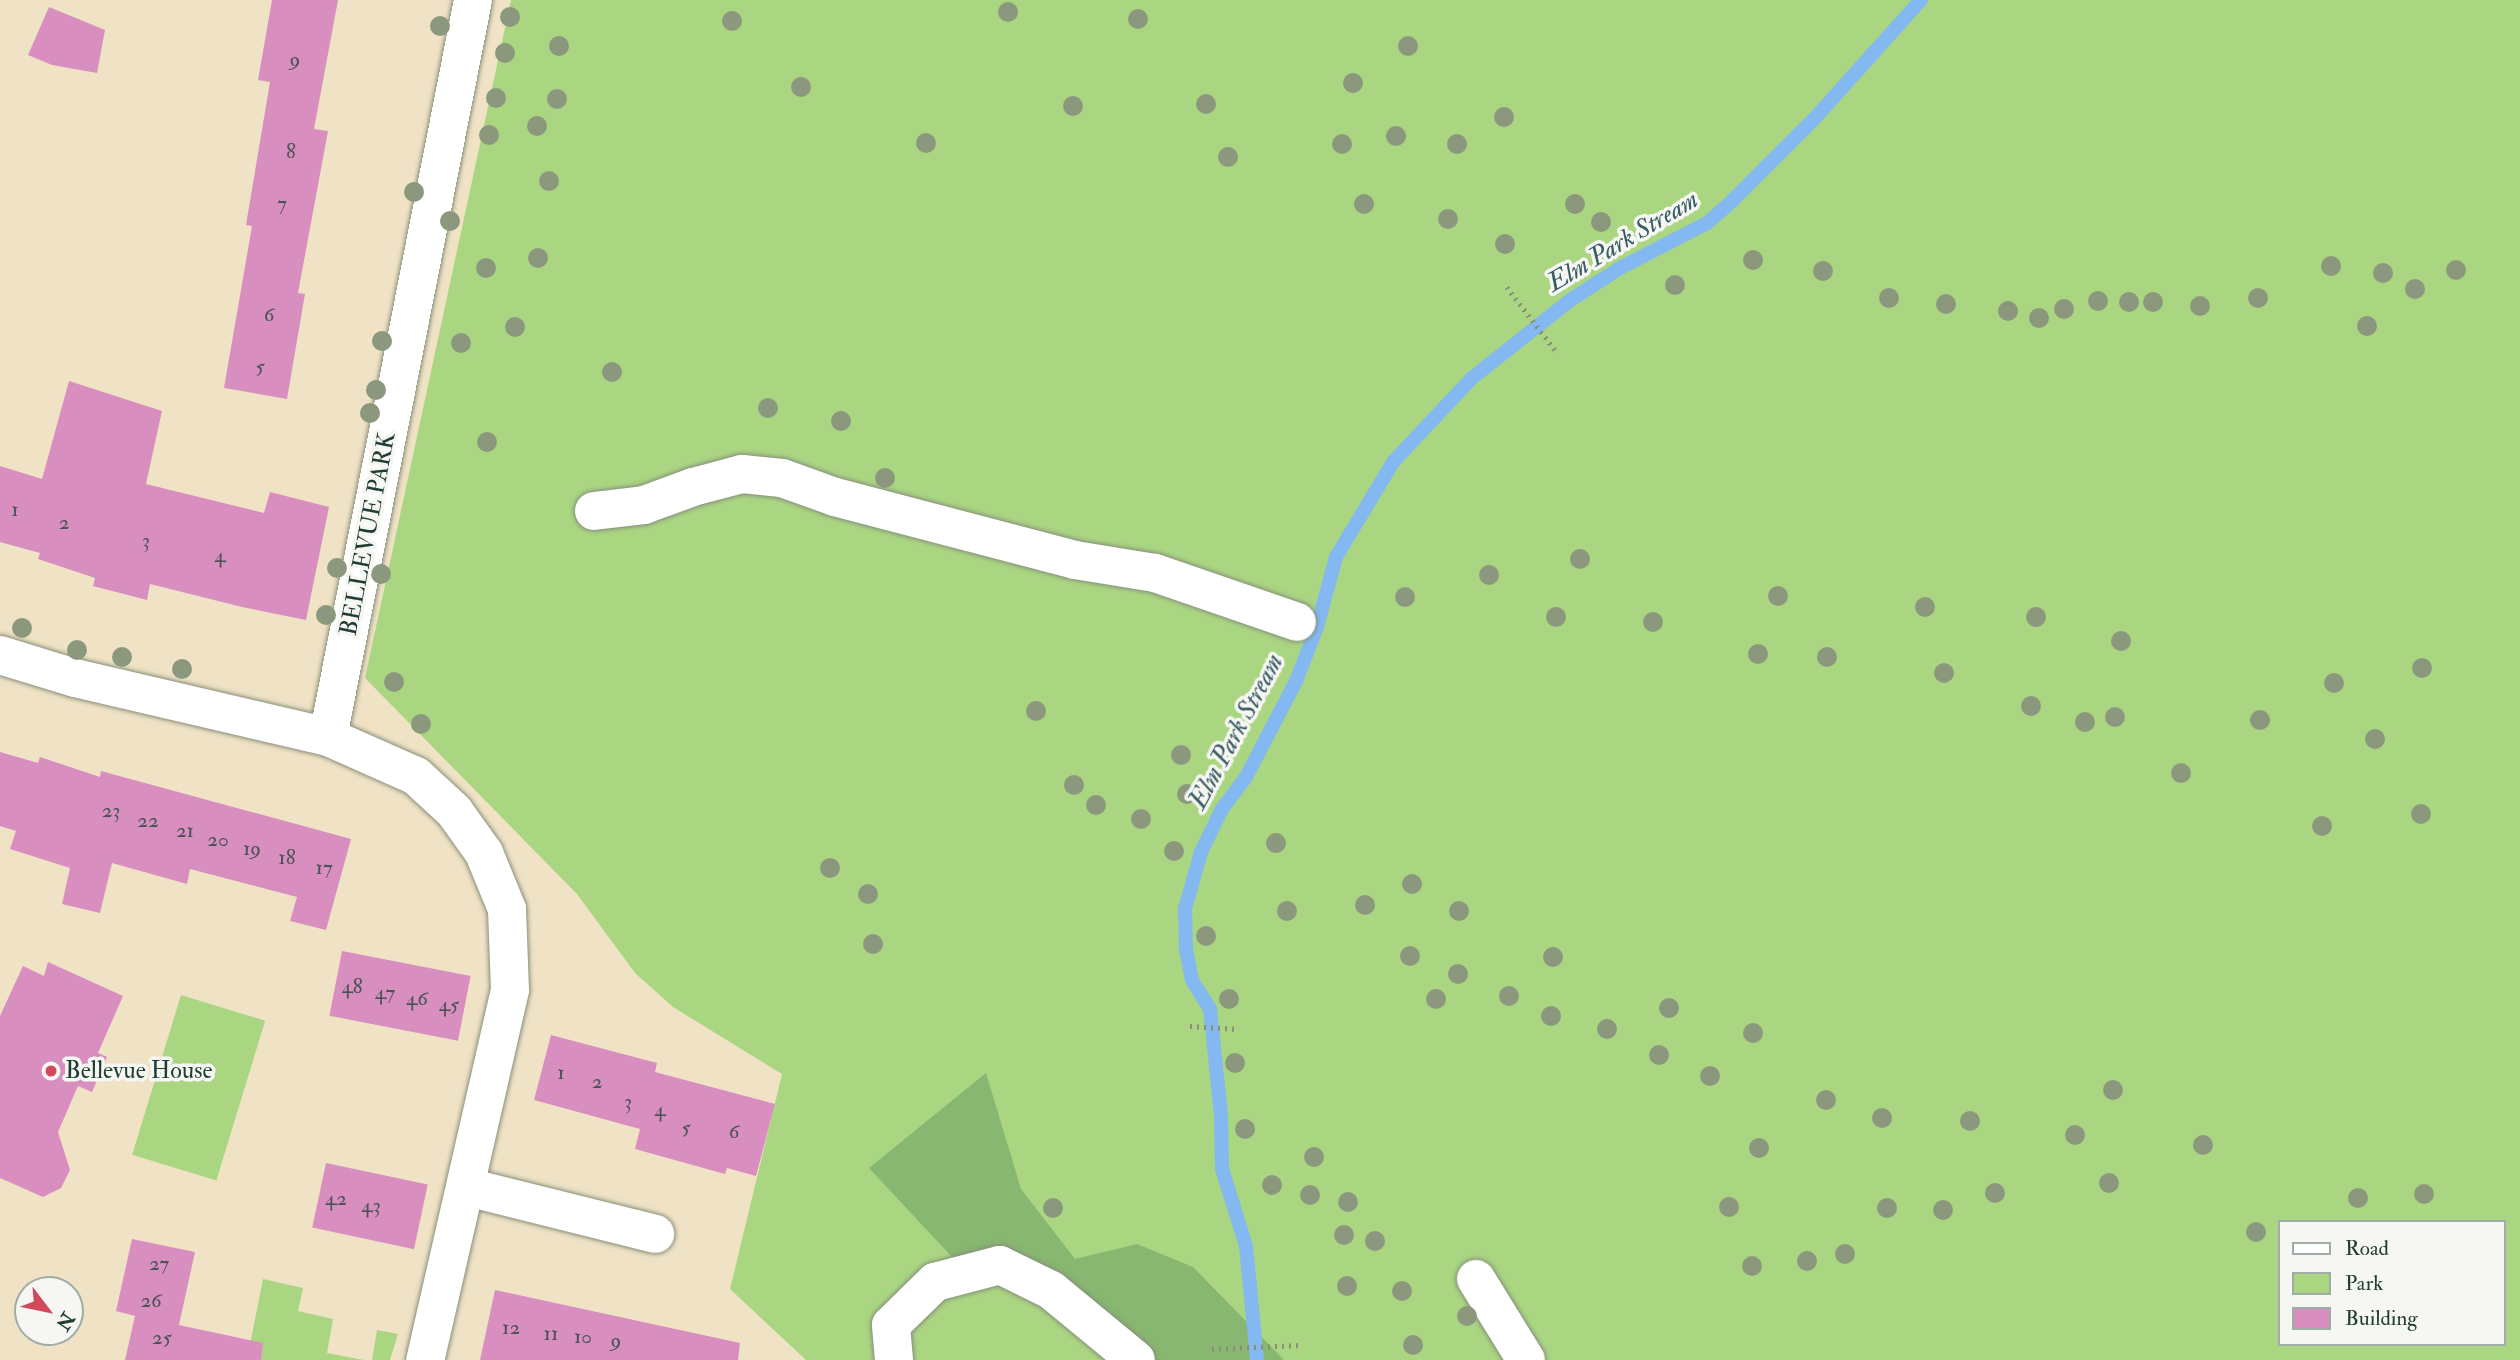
<!DOCTYPE html>
<style>
body{margin:0}
#map{position:relative;width:2520px;height:1360px;overflow:hidden;background:#f0e2c5;font-family:"IM FELL Double Pica",serif}
div>[style]{position:absolute}
[style*='--x']{left:calc(var(--x)*1px);top:calc(var(--y)*1px);width:calc(var(--w)*1px);rotate:calc(var(--a)*1deg)}
.green>*{inset:0;background:#aad682;transform-origin:0 0}
.forest>*{inset:0;background:#87b770}
.stream>*{height:14px;margin:-7px;padding:0 7px;transform-origin:7px;border-radius:7px;background:#83b8f1}
.building>*{inset:0;background:#d88fc0;transform-origin:0 0}
.path>*{height:4.5px;margin-top:-2.25px;transform-origin:0;background:repeating-linear-gradient(90deg,#88907c 0 2px,transparent 0 7px)}
.roads{filter:drop-shadow(0 0 2px #88907c) drop-shadow(0 0 2px #88907c)}
.minor>*{height:38px;margin:-19px;padding:0 19px;transform-origin:19px;border-radius:19px;background:#fff}
.trees>*{width:20px;height:20px;margin:-10px;border-radius:50%;background:#8c987e}
.dots>*{width:19px;height:19px;translate:-50% -50%;box-sizing:border-box;border:4px solid #f6f6f2;border-radius:50%}
span{translate:-50% -50%;white-space:nowrap;text-align:center;line-height:1.15;-webkit-text-stroke:7px #f6f6f2;paint-order:stroke}
.number-label{font-size:21px;color:#4d5257}
.number-label span{-webkit-text-stroke-width:0}
.street-label{font-size:24px;color:#1f3d34}
.poi-label{font-size:24px;color:#1f3d34}
.left{translate:0 -50%;text-align:left}
.water-label{font-size:26px;color:#385c63;font-style:italic}
.legend{position:absolute;left:2278px;top:1220px;width:228px;height:126px;box-sizing:border-box;background:#f6f6f2;border:2px solid #a0aca6;margin:0;padding:9px 12px;list-style:none;font-size:21px;color:#1f3d34}
.legend li{display:flex;align-items:center;gap:14px;height:35px}
.legend b{width:35px;border:2px solid #a0aca6}
.north{position:absolute;left:14px;top:1276px;width:70px;height:70px;box-sizing:border-box;background:#f6f6f2;border:2px solid #a0aca6;border-radius:50%;rotate:122deg;font-size:19px;font-weight:700;line-height:28px;text-align:center;color:#1f3d34}
.north::after{content:'';display:block;margin:auto;width:24px;height:32px;background:#d1495b;clip-path:polygon(50% 0,100% 100%,50% 72%,0 100%)}
</style>
<div id="map">
<div class="green">
<div style="clip-path:polygon(evenodd,511px 0,2520px 0,2520px 1360px,806px 1360px,730px 1289px,782px 1074px,673px 1007px,635px 973px,577px 894px,365px 678px,511px 0,2280px 1222px,2504px 1222px,2504px 1344px,2280px 1344px,2280px 1222px)"></div>
<div style="left:181px;top:995px;width:88px;height:167px;rotate:17deg"></div>
<div style="clip-path:polygon(263px 1279px,303px 1288px,298px 1311px,333px 1319px,327px 1353px,364px 1360px,247px 1360px)"></div>
<div style="clip-path:polygon(377px 1330px,398px 1334px,390px 1360px,372px 1360px)"></div>
</div>
<div class="forest">
<div style="clip-path:polygon(986px 1073px,1021px 1189px,1075px 1259px,1137px 1244px,1193px 1267px,1284px 1360px,1141px 1360px,1082px 1321px,952px 1257px,869px 1168px)"></div>
</div>
<div class="stream">
<div style="--x:1257;--y:1360;--w:115;--a:-95.5"></div>
<div style="--x:1246;--y:1246;--w:81;--a:-107.3"></div>
<div style="--x:1222;--y:1169;--w:54;--a:-91.1"></div>
<div style="--x:1221;--y:1115;--w:107;--a:-95.9"></div>
<div style="--x:1210;--y:1009;--w:34;--a:-122"></div>
<div style="--x:1192;--y:980;--w:32;--a:-101"></div>
<div style="--x:1186;--y:949;--w:40;--a:-91.4"></div>
<div style="--x:1185;--y:909;--w:59;--a:-74.3"></div>
<div style="--x:1201;--y:852;--w:48;--a:-64"></div>
<div style="--x:1222;--y:809;--w:38;--a:-53"></div>
<div style="--x:1245;--y:779;--w:110;--a:-62.5"></div>
<div style="--x:1296;--y:681;--w:58;--a:-68.7"></div>
<div style="--x:1317;--y:627;--w:73;--a:-74.8"></div>
<div style="--x:1336;--y:557;--w:111;--a:-59"></div>
<div style="--x:1393;--y:462;--w:115;--a:-46.8"></div>
<div style="--x:1472;--y:378;--w:124;--a:-38.4"></div>
<div style="--x:1569;--y:301;--w:61;--a:-32.9"></div>
<div style="--x:1620;--y:268;--w:98;--a:-27.3"></div>
<div style="--x:1707;--y:223;--w:33;--a:-41"></div>
<div style="--x:1732;--y:201;--w:117;--a:-45"></div>
<div style="--x:1815;--y:118;--w:159;--a:-48.1"></div>
</div>
<div class="building">
<div style="clip-path:polygon(272px 0,338px 0,314px 129px,328px 131px,298px 293px,305px 294px,287px 399px,224px 388px,252px 226px,246px 225px,270px 82px,258px 80px)"></div>
<div style="clip-path:polygon(49px 7px,105px 30px,97px 73px,52px 65px,28px 55px)"></div>
<div style="clip-path:polygon(69px 381px,162px 411px,146px 484px,264px 513px,270px 492px,329px 507px,306px 620px,242px 607px,150px 584px,147px 600px,93px 586px,95px 578px,38px 559px,40px 553px,0 542px,0 466px,42px 479px)"></div>
<div style="clip-path:polygon(0 752px,38px 763px,40px 757px,100px 777px,101px 771px,351px 839px,326px 930px,290px 921px,297px 897px,190px 869px,187px 884px,112px 863px,100px 913px,62px 904px,70px 868px,10px 849px,16px 831px,0 826px)"></div>
<div style="left:342px;top:951px;width:131px;height:66px;rotate:11deg"></div>
<div style="clip-path:polygon(48px 962px,123px 996px,98px 1053px,107px 1057px,92px 1092px,78px 1086px,58px 1132px,70px 1170px,61px 1188px,43px 1197px,0 1178px,0 1016px,23px 966px,44px 976px)"></div>
<div style="clip-path:polygon(551px 1035px,657px 1063px,655px 1072px,775px 1104px,756px 1176px,727px 1168px,725px 1174px,635px 1149px,640px 1129px,534px 1100px)"></div>
<div style="left:326px;top:1163px;width:104px;height:66px;rotate:12deg"></div>
<div style="clip-path:polygon(132px 1239px,195px 1252px,179px 1325px,263px 1343px,261px 1360px,125px 1360px,135px 1316px,116px 1311px)"></div>
<div style="clip-path:polygon(495px 1290px,740px 1343px,738px 1360px,480px 1360px)"></div>
</div>
<div class="path">
<div style="--x:1507;--y:287;--w:84;--a:52.7"></div>
<div style="--x:1190;--y:1026;--w:47;--a:3.7"></div>
<div style="--x:1212;--y:1349;--w:88;--a:-2.6"></div>
</div>
<div class="roads">
<div class="minor">
<div style="--x:594;--y:511;--w:50;--a:-6.8"></div>
<div style="--x:644;--y:505;--w:52;--a:-20.2"></div>
<div style="--x:693;--y:487;--w:51;--a:-14.9"></div>
<div style="--x:742;--y:474;--w:40;--a:5.7"></div>
<div style="--x:782;--y:478;--w:56;--a:19.7"></div>
<div style="--x:835;--y:497;--w:248;--a:14.7"></div>
<div style="--x:1075;--y:560;--w:81;--a:9.2"></div>
<div style="--x:1155;--y:573;--w:150;--a:19"></div>
<div style="--x:0;--y:655;--w:78;--a:17"></div>
<div style="--x:75;--y:678;--w:260;--a:13.1"></div>
<div style="--x:328;--y:737;--w:96;--a:23.9"></div>
<div style="--x:416;--y:776;--w:52;--a:42.6"></div>
<div style="--x:454;--y:811;--w:52;--a:54.5"></div>
<div style="--x:484;--y:853;--w:61;--a:67.7"></div>
<div style="--x:507;--y:909;--w:81;--a:87.9"></div>
<div style="--x:510;--y:990;--w:380;--a:102.9"></div>
<div style="--x:328;--y:737;--w:751;--a:-78.87"></div>
<div style="--x:467;--y:1187;--w:194;--a:14"></div>
<div style="--x:1476;--y:1279;--w:95;--a:58.3"></div>
<div style="--x:894;--y:1360;--w:35;--a:-95"></div>
<div style="--x:891;--y:1325;--w:62;--a:-44.3"></div>
<div style="--x:935;--y:1282;--w:67;--a:-14.7"></div>
<div style="--x:1000;--y:1265;--w:57;--a:26.1"></div>
<div style="--x:1051;--y:1290;--w:110;--a:39.5"></div>
</div>
</div>
<div class="trees">
<div style="left:1008px;top:12px"></div>
<div style="left:510px;top:17px"></div>
<div style="left:1138px;top:19px"></div>
<div style="left:732px;top:21px"></div>
<div style="left:440px;top:26px"></div>
<div style="left:559px;top:46px"></div>
<div style="left:1408px;top:46px"></div>
<div style="left:505px;top:53px"></div>
<div style="left:1353px;top:83px"></div>
<div style="left:801px;top:87px"></div>
<div style="left:496px;top:98px"></div>
<div style="left:557px;top:99px"></div>
<div style="left:1206px;top:104px"></div>
<div style="left:1073px;top:106px"></div>
<div style="left:1504px;top:117px"></div>
<div style="left:537px;top:126px"></div>
<div style="left:489px;top:135px"></div>
<div style="left:1396px;top:136px"></div>
<div style="left:926px;top:143px"></div>
<div style="left:1342px;top:144px"></div>
<div style="left:1457px;top:144px"></div>
<div style="left:1228px;top:157px"></div>
<div style="left:549px;top:181px"></div>
<div style="left:414px;top:192px"></div>
<div style="left:1364px;top:204px"></div>
<div style="left:1575px;top:204px"></div>
<div style="left:1448px;top:219px"></div>
<div style="left:450px;top:221px"></div>
<div style="left:1601px;top:222px"></div>
<div style="left:1505px;top:244px"></div>
<div style="left:538px;top:258px"></div>
<div style="left:1753px;top:260px"></div>
<div style="left:2331px;top:266px"></div>
<div style="left:486px;top:268px"></div>
<div style="left:2456px;top:270px"></div>
<div style="left:1823px;top:271px"></div>
<div style="left:2383px;top:273px"></div>
<div style="left:1675px;top:285px"></div>
<div style="left:2415px;top:289px"></div>
<div style="left:1889px;top:298px"></div>
<div style="left:2258px;top:298px"></div>
<div style="left:2098px;top:301px"></div>
<div style="left:2129px;top:302px"></div>
<div style="left:2153px;top:302px"></div>
<div style="left:1946px;top:304px"></div>
<div style="left:2200px;top:306px"></div>
<div style="left:2064px;top:309px"></div>
<div style="left:2008px;top:311px"></div>
<div style="left:2039px;top:318px"></div>
<div style="left:2367px;top:326px"></div>
<div style="left:515px;top:327px"></div>
<div style="left:382px;top:341px"></div>
<div style="left:461px;top:343px"></div>
<div style="left:612px;top:372px"></div>
<div style="left:376px;top:390px"></div>
<div style="left:768px;top:408px"></div>
<div style="left:370px;top:413px"></div>
<div style="left:841px;top:421px"></div>
<div style="left:487px;top:442px"></div>
<div style="left:885px;top:478px"></div>
<div style="left:1580px;top:559px"></div>
<div style="left:337px;top:568px"></div>
<div style="left:381px;top:574px"></div>
<div style="left:1489px;top:575px"></div>
<div style="left:1778px;top:596px"></div>
<div style="left:1405px;top:597px"></div>
<div style="left:1925px;top:607px"></div>
<div style="left:326px;top:615px"></div>
<div style="left:1556px;top:617px"></div>
<div style="left:2036px;top:617px"></div>
<div style="left:1653px;top:622px"></div>
<div style="left:22px;top:628px"></div>
<div style="left:2121px;top:641px"></div>
<div style="left:77px;top:650px"></div>
<div style="left:1758px;top:654px"></div>
<div style="left:122px;top:657px"></div>
<div style="left:1827px;top:657px"></div>
<div style="left:2422px;top:668px"></div>
<div style="left:182px;top:669px"></div>
<div style="left:1944px;top:673px"></div>
<div style="left:394px;top:682px"></div>
<div style="left:2334px;top:683px"></div>
<div style="left:2031px;top:706px"></div>
<div style="left:1036px;top:711px"></div>
<div style="left:2115px;top:717px"></div>
<div style="left:2260px;top:720px"></div>
<div style="left:2085px;top:722px"></div>
<div style="left:421px;top:724px"></div>
<div style="left:2375px;top:739px"></div>
<div style="left:1181px;top:755px"></div>
<div style="left:2181px;top:773px"></div>
<div style="left:1074px;top:785px"></div>
<div style="left:1187px;top:794px"></div>
<div style="left:1096px;top:805px"></div>
<div style="left:2421px;top:814px"></div>
<div style="left:1141px;top:819px"></div>
<div style="left:2322px;top:826px"></div>
<div style="left:1276px;top:843px"></div>
<div style="left:1174px;top:851px"></div>
<div style="left:830px;top:868px"></div>
<div style="left:1412px;top:884px"></div>
<div style="left:868px;top:894px"></div>
<div style="left:1365px;top:905px"></div>
<div style="left:1287px;top:911px"></div>
<div style="left:1459px;top:911px"></div>
<div style="left:1206px;top:936px"></div>
<div style="left:873px;top:944px"></div>
<div style="left:1410px;top:956px"></div>
<div style="left:1553px;top:957px"></div>
<div style="left:1458px;top:974px"></div>
<div style="left:1509px;top:996px"></div>
<div style="left:1229px;top:999px"></div>
<div style="left:1436px;top:999px"></div>
<div style="left:1669px;top:1008px"></div>
<div style="left:1551px;top:1016px"></div>
<div style="left:1607px;top:1029px"></div>
<div style="left:1753px;top:1033px"></div>
<div style="left:1659px;top:1055px"></div>
<div style="left:1235px;top:1063px"></div>
<div style="left:1710px;top:1076px"></div>
<div style="left:2113px;top:1090px"></div>
<div style="left:1826px;top:1100px"></div>
<div style="left:1882px;top:1118px"></div>
<div style="left:1970px;top:1121px"></div>
<div style="left:1245px;top:1129px"></div>
<div style="left:2075px;top:1135px"></div>
<div style="left:2203px;top:1145px"></div>
<div style="left:1759px;top:1148px"></div>
<div style="left:1314px;top:1157px"></div>
<div style="left:2109px;top:1183px"></div>
<div style="left:1272px;top:1185px"></div>
<div style="left:1995px;top:1193px"></div>
<div style="left:2424px;top:1194px"></div>
<div style="left:1310px;top:1195px"></div>
<div style="left:2358px;top:1198px"></div>
<div style="left:1348px;top:1202px"></div>
<div style="left:1729px;top:1207px"></div>
<div style="left:1053px;top:1208px"></div>
<div style="left:1887px;top:1208px"></div>
<div style="left:1943px;top:1210px"></div>
<div style="left:2256px;top:1232px"></div>
<div style="left:1344px;top:1235px"></div>
<div style="left:1375px;top:1241px"></div>
<div style="left:1845px;top:1254px"></div>
<div style="left:1807px;top:1261px"></div>
<div style="left:1752px;top:1266px"></div>
<div style="left:1347px;top:1286px"></div>
<div style="left:1402px;top:1291px"></div>
<div style="left:1467px;top:1316px"></div>
<div style="left:1413px;top:1345px"></div>
</div>
<div class="dots">
<div style="left:51px;top:1071px;background:#d1495b"></div>
</div>
<div class="number-label">
<span style="left:295px;top:60px">9</span>
<span style="left:291px;top:152px">8</span>
<span style="left:282px;top:204px">7</span>
<span style="left:269px;top:315px">6</span>
<span style="left:260px;top:367px">5</span>
<span style="left:15px;top:510px">1</span>
<span style="left:64px;top:523px">2</span>
<span style="left:146px;top:541px">3</span>
<span style="left:220px;top:556px">4</span>
<span style="left:111px;top:811px">23</span>
<span style="left:148px;top:821px">22</span>
<span style="left:185px;top:831px">21</span>
<span style="left:218px;top:840px">20</span>
<span style="left:252px;top:849px">19</span>
<span style="left:287px;top:858px">18</span>
<span style="left:324px;top:868px">17</span>
<span style="left:352px;top:987px">48</span>
<span style="left:385px;top:993px">47</span>
<span style="left:417px;top:999px">46</span>
<span style="left:449px;top:1005px">45</span>
<span style="left:561px;top:1073px">1</span>
<span style="left:597px;top:1082px">2</span>
<span style="left:628px;top:1102px">3</span>
<span style="left:660px;top:1110px">4</span>
<span style="left:686px;top:1128px">5</span>
<span style="left:734px;top:1132px">6</span>
<span style="left:336px;top:1199px">42</span>
<span style="left:371px;top:1206px">43</span>
<span style="left:159px;top:1264px">27</span>
<span style="left:151px;top:1301px">26</span>
<span style="left:511px;top:1328px">12</span>
<span style="left:551px;top:1334px">11</span>
<span style="left:583px;top:1337px">10</span>
<span style="left:162px;top:1338px">25</span>
<span style="left:616px;top:1341px">9</span>
</div>
<div class="street-label">
<span style="left:368px;top:534px;rotate:-79deg">BELLEVUE PARK</span>
</div>
<div class="poi-label">
<span class="left" style="left:65px;top:1071px">Bellevue House</span>
</div>
<div class="water-label">
<span style="left:1623px;top:242px;rotate:-31deg">Elm Park Stream</span>
<span style="left:1237px;top:732px;rotate:-62deg">Elm Park Stream</span>
</div>
<ul class="legend">
<li><b style="height:9px;background:#fff"></b>Road</li>
<li><b style="height:19px;background:#aad682"></b>Park</li>
<li><b style="height:19px;background:#d88fc0"></b>Building</li>
</ul>
<div class="north">N</div>
</div>
